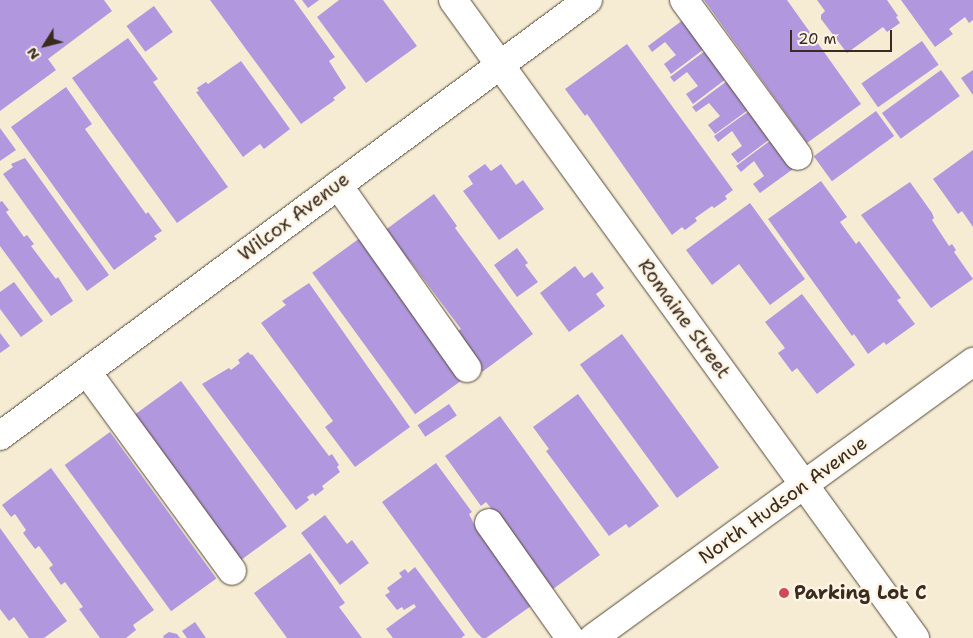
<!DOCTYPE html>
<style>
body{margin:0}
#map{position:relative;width:973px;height:638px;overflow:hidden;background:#f5ecd3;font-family:"Shantell Sans",sans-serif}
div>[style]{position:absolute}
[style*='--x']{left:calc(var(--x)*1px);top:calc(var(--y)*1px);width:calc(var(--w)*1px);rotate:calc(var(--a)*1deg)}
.building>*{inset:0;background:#b198de;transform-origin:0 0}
.roads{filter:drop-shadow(0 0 1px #574739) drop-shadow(0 0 1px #574739)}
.minor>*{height:28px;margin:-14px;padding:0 14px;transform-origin:14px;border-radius:14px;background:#fff}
.dots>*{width:14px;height:14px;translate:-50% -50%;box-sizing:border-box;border:2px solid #fcf5e5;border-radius:50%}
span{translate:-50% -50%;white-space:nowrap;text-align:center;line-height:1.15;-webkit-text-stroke:5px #fcf5e5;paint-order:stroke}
.street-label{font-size:19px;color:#3b2a1e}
.poi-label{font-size:19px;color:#3b2a1e;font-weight:700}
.left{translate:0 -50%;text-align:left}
.north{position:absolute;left:20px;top:20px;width:50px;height:50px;-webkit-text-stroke:4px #fcf5e5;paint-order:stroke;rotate:234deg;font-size:14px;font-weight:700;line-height:20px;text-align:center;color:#3b2a1e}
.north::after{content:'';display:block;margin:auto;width:18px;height:22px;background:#3b2a1e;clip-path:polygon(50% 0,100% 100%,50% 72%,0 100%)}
.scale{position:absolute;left:790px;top:30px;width:102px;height:22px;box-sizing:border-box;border:2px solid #3b2a1e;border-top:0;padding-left:6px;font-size:15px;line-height:18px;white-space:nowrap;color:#3b2a1e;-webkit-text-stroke:4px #fcf5e5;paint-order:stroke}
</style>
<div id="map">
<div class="building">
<div style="clip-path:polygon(0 0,104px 0,112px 11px,48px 59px,56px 70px,0 111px)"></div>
<div style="clip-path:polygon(210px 0,294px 0,335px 57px,329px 61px,346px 88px,333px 98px,335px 100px,301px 124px)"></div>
<div style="clip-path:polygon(302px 0,319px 0,308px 8px)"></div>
<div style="clip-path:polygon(339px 0,383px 0,417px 46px,366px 83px,317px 17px)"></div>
<div style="clip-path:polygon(704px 0,787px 0,861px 104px,807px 143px)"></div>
<div style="clip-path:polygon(817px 0,887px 0,898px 16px,896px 17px,900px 23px,887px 32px,883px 27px,847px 53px,821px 19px,821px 15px,825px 11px)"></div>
<div style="clip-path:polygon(901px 0,973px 0,973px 20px,969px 23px,965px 17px,949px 29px,953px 34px,935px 47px)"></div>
<div style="left:154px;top:6px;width:32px;height:34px;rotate:54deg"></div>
<div style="clip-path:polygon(683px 20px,704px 49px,671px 74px,664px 64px,676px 55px,665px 42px,652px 52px,648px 46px)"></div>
<div style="clip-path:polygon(128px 38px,158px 79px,153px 82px,228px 187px,177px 223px,72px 78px)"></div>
<div style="left:922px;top:41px;width:29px;height:74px;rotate:55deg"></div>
<div style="clip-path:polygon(627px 44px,733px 190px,725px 196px,727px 199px,714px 208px,712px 206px,695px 218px,697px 221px,685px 230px,682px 227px,672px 235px,587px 114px,585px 116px,565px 89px)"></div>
<div style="clip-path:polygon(705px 51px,726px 79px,693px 104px,686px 94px,698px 86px,687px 72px,674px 82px,670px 77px)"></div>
<div style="clip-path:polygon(241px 61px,290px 129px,264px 149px,260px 144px,243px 157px,196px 92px,199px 91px,197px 88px,206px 82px,208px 84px)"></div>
<div style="left:941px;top:70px;width:32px;height:73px;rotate:54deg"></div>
<div style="clip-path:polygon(973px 70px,973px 95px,961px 78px)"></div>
<div style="clip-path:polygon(727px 81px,748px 110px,715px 134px,708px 125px,720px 116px,709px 103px,696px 112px,692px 107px)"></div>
<div style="clip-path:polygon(66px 87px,92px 124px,85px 129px,146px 214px,148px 212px,162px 231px,154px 236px,157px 239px,114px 270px,11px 127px)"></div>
<div style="clip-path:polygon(749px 111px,770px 139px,738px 163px,731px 154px,742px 146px,732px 131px,718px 142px,714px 136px)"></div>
<div style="left:876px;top:111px;width:31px;height:77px;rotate:54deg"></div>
<div style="clip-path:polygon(0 128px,16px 150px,0 161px)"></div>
<div style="clip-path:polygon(771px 140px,793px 169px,760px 193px,753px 184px,764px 176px,754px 161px,741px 172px,736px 166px)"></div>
<div style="clip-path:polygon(973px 150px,973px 227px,962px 211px,958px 214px,933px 179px)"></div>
<div style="clip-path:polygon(25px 158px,109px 275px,87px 291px,3px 174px,13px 167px,11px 164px)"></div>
<div style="clip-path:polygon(485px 164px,491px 171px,501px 164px,516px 185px,523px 180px,544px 209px,499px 240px,463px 191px,473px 184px,468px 176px)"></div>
<div style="clip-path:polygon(821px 181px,847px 217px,840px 222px,856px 244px,859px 241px,901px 298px,897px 300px,915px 324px,886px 345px,884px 342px,868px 354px,854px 334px,852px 336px,768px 219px)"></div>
<div style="clip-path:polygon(910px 182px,932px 213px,934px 218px,932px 220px,949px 246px,952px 244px,956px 250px,954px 252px,973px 279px,931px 308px,861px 215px)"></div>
<div style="clip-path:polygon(434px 194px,457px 226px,455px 228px,533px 334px,482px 372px,454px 333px,461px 329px,410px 261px,408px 263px,384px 231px)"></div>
<div style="clip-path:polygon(2px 201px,9px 210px,6px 212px,24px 237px,27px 235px,34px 244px,31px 246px,56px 279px,58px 277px,73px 301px,51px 316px,0 246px,0 202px)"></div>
<div style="clip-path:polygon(750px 203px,805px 279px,770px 305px,739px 264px,712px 285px,686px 250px)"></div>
<div style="left:360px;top:238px;width:175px;height:59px;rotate:54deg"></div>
<div style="clip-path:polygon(517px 248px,528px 263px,525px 265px,538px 282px,517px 297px,494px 265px)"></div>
<div style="clip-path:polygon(575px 266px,584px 278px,592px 272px,604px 288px,596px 294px,605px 306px,569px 332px,540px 293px)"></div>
<div style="clip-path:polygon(14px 282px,43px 321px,21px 337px,0 309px,0 292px)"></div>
<div style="clip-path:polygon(309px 283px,410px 427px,355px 467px,325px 427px,333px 421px,261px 323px,286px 305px,282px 301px)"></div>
<div style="clip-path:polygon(802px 294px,855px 365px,817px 394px,797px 368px,792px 372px,778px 353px,785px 348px,765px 322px)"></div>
<div style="clip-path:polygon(0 333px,10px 346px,0 353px)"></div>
<div style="left:622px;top:334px;width:165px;height:52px;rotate:54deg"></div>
<div style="clip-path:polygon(248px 352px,251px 355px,252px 354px,329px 456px,332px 454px,339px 465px,337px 467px,340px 472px,322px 486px,324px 489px,315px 496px,313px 493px,307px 497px,309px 500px,296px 510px,202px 384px,229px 368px,231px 370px,240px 363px,238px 360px)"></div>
<div style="left:181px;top:381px;width:180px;height:57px;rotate:54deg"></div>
<div style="clip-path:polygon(578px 394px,659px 506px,629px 528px,626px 524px,609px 536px,546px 451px,549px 449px,533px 427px)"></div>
<div style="left:449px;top:404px;width:14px;height:38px;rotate:56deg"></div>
<div style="clip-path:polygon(500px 416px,600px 555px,553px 589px,486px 502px,481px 506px,445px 456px)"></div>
<div style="left:110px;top:432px;width:181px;height:56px;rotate:54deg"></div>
<div style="clip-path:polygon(436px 463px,472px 512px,469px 514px,477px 530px,531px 606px,486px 638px,482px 638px,476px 632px,382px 502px)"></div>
<div style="clip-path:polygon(51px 468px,154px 610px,133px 625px,136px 630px,126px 638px,100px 638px,79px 609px,83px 607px,65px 582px,61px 585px,49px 568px,53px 565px,39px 546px,35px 549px,23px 533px,26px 530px,15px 514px,11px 517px,2px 505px)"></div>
<div style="clip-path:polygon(325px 515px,347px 544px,352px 540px,369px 563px,340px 585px,301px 533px)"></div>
<div style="clip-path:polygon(0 528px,67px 621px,44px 638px,29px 638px,14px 617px,9px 621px,0 609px)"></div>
<div style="clip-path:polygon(310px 553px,345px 603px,339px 607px,362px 638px,287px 638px,254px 593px)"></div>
<div style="clip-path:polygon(415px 567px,465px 635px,461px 638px,393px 638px,386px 629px,416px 607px,414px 604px,404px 610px,402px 607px,397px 610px,385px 595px,390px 592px,387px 588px,402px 577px,399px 573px,405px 569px,408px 573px)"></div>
<div style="clip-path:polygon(195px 622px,206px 638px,187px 638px,182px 631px)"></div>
<div style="clip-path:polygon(169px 632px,177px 634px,180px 638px,164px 638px,163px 636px)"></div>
</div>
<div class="roads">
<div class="minor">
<div style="--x:453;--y:0;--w:788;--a:54.09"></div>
<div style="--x:684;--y:0;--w:193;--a:53.8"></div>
<div style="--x:338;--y:185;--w:224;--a:54.8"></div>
<div style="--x:87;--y:372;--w:246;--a:53.9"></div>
<div style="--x:0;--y:436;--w:732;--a:-36.56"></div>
<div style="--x:489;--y:523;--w:141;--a:54.8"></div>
<div style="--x:593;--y:638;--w:470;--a:-36"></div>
</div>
</div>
<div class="dots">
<div style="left:784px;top:593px;background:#d1495b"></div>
</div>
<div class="street-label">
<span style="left:294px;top:217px;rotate:-37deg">Wilcox Avenue</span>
<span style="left:684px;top:319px;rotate:54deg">Romaine Street</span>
<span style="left:783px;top:500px;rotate:-36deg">North Hudson Avenue</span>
</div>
<div class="poi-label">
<span class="left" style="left:794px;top:593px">Parking Lot C</span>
</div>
<div class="north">N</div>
<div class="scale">20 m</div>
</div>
